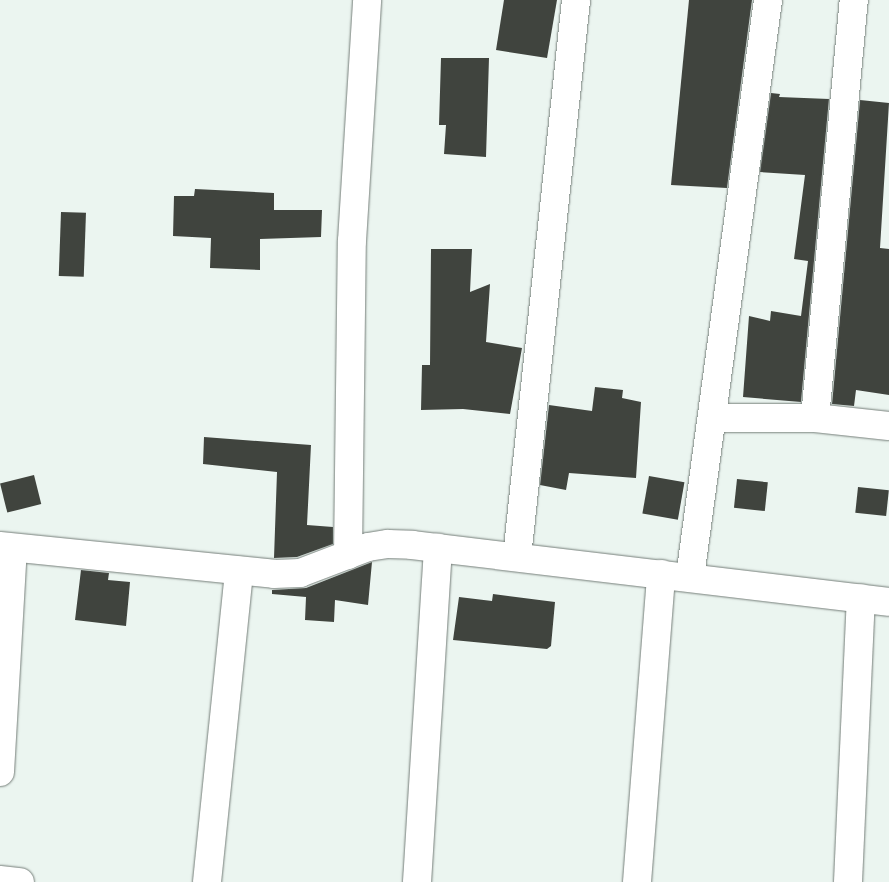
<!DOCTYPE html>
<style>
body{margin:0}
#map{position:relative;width:889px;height:882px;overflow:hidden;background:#ebf5f0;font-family:Lora,serif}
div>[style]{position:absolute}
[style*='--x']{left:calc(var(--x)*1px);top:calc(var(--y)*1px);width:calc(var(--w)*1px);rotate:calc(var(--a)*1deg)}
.building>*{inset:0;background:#40443e;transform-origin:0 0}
.roads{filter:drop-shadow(0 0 1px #757e79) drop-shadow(0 0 1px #757e79)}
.minor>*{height:28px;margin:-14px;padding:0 14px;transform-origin:14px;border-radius:14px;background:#fff}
span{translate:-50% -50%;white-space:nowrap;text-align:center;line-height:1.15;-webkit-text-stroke:5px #fff;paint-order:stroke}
</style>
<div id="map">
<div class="building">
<div style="clip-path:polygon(504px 0,557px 0,547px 58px,496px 50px)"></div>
<div style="clip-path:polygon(689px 0,752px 0,727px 188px,671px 185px)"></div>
<div style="clip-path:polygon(441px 58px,489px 58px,486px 157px,444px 154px,446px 125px,439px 125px)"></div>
<div style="clip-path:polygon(771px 93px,780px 94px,779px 97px,829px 99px,801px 402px,743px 397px,749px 316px,770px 321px,771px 311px,801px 316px,808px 261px,794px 259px,805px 175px,760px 172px)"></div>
<div style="clip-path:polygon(860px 100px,889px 103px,880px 248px,889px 249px,889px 395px,856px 390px,854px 406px,832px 404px)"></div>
<div style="clip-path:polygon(195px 189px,274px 193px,274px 210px,322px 210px,321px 237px,260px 239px,260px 270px,210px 268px,211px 238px,173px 236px,174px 196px,194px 196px)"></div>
<div style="left:61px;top:212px;width:25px;height:64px;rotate:2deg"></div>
<div style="clip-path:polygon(431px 249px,472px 249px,470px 292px,490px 284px,486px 342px,522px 348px,510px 414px,463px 409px,421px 410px,422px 365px,430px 365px)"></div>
<div style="clip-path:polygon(595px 387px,623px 390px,622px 398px,641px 402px,636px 478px,569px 473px,566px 490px,540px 485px,549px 405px,592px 411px)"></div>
<div style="clip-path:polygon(204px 437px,311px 445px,307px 525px,333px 527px,333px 544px,297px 557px,274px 558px,277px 472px,203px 464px)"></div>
<div style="left:34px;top:475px;width:30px;height:35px;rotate:76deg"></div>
<div style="left:649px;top:476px;width:36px;height:38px;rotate:10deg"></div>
<div style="left:737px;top:479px;width:31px;height:29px;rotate:6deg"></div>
<div style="left:858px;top:487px;width:31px;height:26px;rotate:6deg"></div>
<div style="clip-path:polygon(372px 562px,368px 605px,335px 600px,334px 622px,305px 620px,306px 597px,272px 594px,272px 590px,306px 588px)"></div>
<div style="clip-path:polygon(81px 570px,109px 573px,108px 580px,130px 582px,126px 626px,75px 620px)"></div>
<div style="clip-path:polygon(493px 594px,555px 602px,551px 646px,547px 649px,453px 640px,459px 597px,492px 601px)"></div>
</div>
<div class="roads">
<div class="minor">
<div style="--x:714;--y:418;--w:101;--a:0"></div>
<div style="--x:815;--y:418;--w:74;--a:6.2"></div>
<div style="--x:815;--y:418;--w:420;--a:-84.7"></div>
<div style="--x:0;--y:546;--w:275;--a:5.8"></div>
<div style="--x:274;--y:574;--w:26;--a:-2"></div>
<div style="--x:300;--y:573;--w:73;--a:-20.9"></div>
<div style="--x:368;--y:547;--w:20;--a:-9"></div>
<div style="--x:388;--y:544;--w:24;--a:2"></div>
<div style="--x:412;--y:545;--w:480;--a:6.8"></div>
<div style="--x:348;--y:555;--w:314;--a:-89.3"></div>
<div style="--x:352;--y:241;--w:241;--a:-86.4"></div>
<div style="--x:517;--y:557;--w:560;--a:-83.95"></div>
<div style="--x:690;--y:577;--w:582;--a:-82.3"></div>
<div style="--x:0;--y:772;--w:224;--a:-86.7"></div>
<div style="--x:0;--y:880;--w:20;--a:6"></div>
<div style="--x:207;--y:882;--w:313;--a:-84.1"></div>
<div style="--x:417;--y:882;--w:335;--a:-86.4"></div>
<div style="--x:637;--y:882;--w:309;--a:-85.5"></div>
<div style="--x:848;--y:882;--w:284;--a:-87.4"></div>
</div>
</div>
</div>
